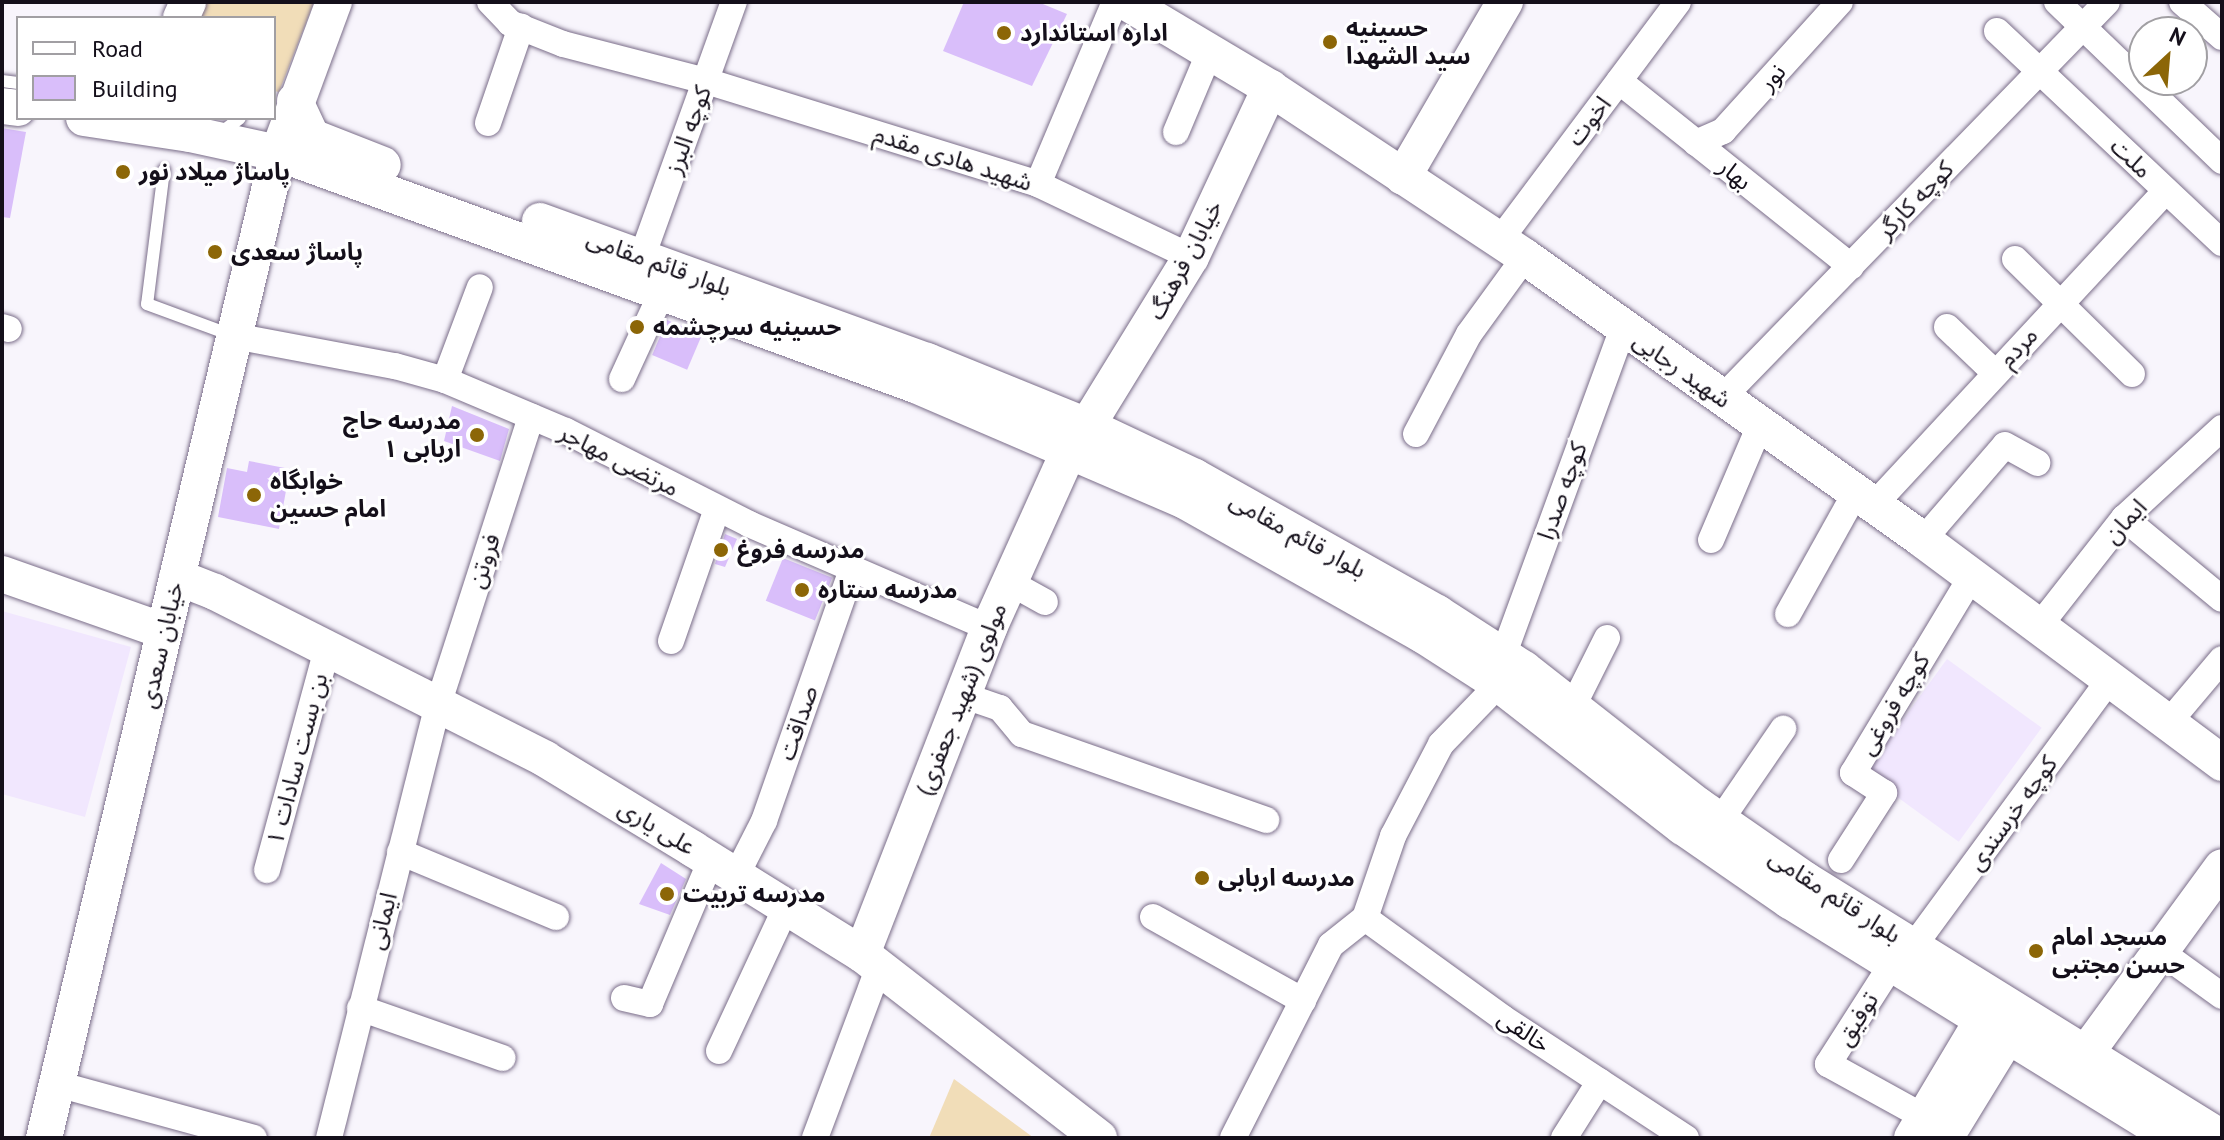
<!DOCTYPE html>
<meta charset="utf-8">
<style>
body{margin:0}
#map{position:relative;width:2224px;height:1140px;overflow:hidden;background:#f8f5fc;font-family:"PT Sans","Noto Sans Arabic",sans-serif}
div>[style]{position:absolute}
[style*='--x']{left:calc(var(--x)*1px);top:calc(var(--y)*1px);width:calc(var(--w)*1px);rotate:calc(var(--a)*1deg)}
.built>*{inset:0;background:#f1e7fe;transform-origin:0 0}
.green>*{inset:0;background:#f1ddb8}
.building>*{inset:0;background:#d9befa;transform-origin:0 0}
.roads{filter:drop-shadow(0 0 2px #7a6d89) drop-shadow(0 0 2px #7a6d89)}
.lane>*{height:12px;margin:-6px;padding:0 6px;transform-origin:6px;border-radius:6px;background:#fff}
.street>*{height:26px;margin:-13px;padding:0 13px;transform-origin:13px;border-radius:13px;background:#fff}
.secondary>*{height:36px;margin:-18px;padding:0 18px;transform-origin:18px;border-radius:18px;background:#fff}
.dots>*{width:22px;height:22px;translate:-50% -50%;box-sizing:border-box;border:4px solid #fff;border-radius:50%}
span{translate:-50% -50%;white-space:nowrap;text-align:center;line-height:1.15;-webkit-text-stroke:6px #fff;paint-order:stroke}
.poi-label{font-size:24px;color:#140f1a;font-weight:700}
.left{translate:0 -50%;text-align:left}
.right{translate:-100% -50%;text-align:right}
.street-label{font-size:24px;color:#140f1a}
.frame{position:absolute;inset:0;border:4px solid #140f1a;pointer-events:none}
.legend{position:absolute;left:16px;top:16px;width:260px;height:104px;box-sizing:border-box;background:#fff;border:2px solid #a19fa3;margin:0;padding:10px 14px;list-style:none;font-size:24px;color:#140f1a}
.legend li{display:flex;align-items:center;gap:16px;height:40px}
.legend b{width:40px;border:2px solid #a19fa3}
.north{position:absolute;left:2128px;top:16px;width:80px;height:80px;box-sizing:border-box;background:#fff;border:2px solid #a19fa3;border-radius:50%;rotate:26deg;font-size:22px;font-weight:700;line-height:32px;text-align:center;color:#140f1a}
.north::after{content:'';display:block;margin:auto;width:28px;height:36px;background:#8c6607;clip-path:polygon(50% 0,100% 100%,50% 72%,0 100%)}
</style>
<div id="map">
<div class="built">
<div style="clip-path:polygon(2px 611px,131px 647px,85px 817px,2px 794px)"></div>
<div style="left:1947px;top:659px;width:117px;height:141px;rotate:36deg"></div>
</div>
<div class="green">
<div style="clip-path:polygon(204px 2px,314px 2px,279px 92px,274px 91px,274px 18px,197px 18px)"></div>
<div style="clip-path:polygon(954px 1079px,1034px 1138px,929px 1138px)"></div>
</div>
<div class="building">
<div style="clip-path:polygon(964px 2px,1038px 2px,1067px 14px,1032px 86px,943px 51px)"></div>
<div style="clip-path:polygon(2px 128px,26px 132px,10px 218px,2px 217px)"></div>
<div style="left:667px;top:320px;width:38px;height:38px;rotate:23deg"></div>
<div style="clip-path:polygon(452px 406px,509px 429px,500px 461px,444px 441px)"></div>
<div style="clip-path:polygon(249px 461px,290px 469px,279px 529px,218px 517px,227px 468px,247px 472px)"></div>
<div style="clip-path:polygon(725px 534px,737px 539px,725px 567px,715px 564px)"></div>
<div style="left:783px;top:558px;width:53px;height:46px;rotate:22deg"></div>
<div style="clip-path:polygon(661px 863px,686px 879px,670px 915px,639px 904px)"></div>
</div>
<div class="roads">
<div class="lane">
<div style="--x:2;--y:81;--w:16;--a:7"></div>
<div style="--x:219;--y:134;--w:26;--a:-37"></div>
<div style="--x:164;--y:170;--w:135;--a:97.2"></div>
<div style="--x:147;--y:304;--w:90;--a:20.3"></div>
</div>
<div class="street">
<div style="--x:490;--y:2;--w:29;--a:46"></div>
<div style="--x:510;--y:23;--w:57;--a:21.6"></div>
<div style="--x:563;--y:44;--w:148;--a:14.5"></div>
<div style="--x:706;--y:81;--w:348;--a:17.2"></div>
<div style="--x:1038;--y:184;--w:170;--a:25.5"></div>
<div style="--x:2057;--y:2;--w:229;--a:43.9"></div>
<div style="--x:2182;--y:2;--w:53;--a:41.2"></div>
<div style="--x:1997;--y:31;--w:309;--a:43.3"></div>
<div style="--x:1619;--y:81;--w:297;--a:38.6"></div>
<div style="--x:488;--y:123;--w:102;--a:-71"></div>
<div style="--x:1176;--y:132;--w:88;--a:-67.2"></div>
<div style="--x:1696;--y:143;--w:30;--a:-24"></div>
<div style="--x:1723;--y:131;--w:174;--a:-47.8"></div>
<div style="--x:1038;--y:184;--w:198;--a:-67.1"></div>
<div style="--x:1500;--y:240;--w:297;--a:-53.2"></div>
<div style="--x:642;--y:257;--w:271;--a:-70.2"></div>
<div style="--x:2015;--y:259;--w:164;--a:44.5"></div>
<div style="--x:2;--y:327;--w:7;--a:16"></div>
<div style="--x:1947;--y:327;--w:65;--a:43.8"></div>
<div style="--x:234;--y:336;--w:164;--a:10.6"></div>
<div style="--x:395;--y:366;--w:52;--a:15.6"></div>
<div style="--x:445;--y:380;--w:131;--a:22.9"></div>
<div style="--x:566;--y:431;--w:205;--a:26.9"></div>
<div style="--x:749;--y:524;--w:262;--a:23.4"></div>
<div style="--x:622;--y:379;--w:96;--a:-65.3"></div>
<div style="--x:445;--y:380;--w:99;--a:-69.4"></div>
<div style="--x:1722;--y:398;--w:552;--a:-45.81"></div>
<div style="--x:1416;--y:434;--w:113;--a:-62.1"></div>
<div style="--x:1469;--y:334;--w:95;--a:-54"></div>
<div style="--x:1873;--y:506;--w:430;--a:-47.1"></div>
<div style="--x:2124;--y:518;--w:127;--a:39.6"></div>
<div style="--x:1711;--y:540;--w:125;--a:-66.9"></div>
<div style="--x:1923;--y:540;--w:125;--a:-49.2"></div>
<div style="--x:2005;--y:445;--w:37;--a:29"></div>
<div style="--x:1009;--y:582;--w:41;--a:29.1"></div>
<div style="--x:1788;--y:614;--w:140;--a:-60.9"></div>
<div style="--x:2040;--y:625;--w:136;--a:-51.9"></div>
<div style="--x:2124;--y:518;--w:133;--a:-42.6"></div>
<div style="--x:671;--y:641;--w:140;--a:-70.8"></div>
<div style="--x:1503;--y:656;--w:349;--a:-69.9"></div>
<div style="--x:962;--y:695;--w:40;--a:18.9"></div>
<div style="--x:1000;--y:708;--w:34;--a:50"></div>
<div style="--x:1022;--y:734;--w:259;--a:19.4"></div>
<div style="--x:1573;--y:706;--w:76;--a:-63.4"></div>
<div style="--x:2169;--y:722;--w:82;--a:-49.9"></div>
<div style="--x:1720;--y:821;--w:112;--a:-55.6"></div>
<div style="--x:400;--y:852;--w:169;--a:22.6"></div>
<div style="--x:1841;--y:860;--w:80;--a:-57.3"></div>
<div style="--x:1884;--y:793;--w:37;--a:-147"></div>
<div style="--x:1853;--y:773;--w:230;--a:-58.9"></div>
<div style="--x:267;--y:870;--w:229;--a:-74.8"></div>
<div style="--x:736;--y:876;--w:62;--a:-63"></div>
<div style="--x:764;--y:821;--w:269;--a:-70.7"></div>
<div style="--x:1153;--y:917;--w:172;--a:29.2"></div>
<div style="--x:1365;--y:918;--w:170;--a:35.9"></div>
<div style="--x:1503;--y:1018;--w:219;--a:33.3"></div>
<div style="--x:1913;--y:947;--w:333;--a:-53.7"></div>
<div style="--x:2161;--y:952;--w:75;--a:35.8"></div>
<div style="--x:1892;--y:964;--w:119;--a:122.6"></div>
<div style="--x:1828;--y:1064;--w:110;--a:28.9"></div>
<div style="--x:624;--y:998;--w:27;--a:13"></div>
<div style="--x:650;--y:1004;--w:156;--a:-67"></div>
<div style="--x:360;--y:1008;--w:151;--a:19.3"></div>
<div style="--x:719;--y:1051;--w:159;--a:-65"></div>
<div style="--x:57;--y:1084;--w:204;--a:15.3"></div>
<div style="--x:329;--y:1138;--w:447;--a:-75.9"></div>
<div style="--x:438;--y:705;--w:303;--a:-72.1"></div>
<div style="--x:815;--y:1138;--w:183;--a:-69.5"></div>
<div style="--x:1233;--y:1138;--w:216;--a:-63.1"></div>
<div style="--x:1331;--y:945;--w:43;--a:-38.5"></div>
<div style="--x:1365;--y:918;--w:87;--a:-71.1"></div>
<div style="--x:1393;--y:836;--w:104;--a:-62.4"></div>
<div style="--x:1441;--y:744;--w:83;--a:-46"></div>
<div style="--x:1564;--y:1138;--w:67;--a:-57.7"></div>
</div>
<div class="secondary">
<div style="--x:1126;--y:2;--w:168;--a:30.8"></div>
<div style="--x:1270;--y:88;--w:306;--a:33.5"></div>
<div style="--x:1525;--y:257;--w:488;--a:35.4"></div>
<div style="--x:1923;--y:540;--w:373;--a:36.7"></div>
<div style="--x:181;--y:18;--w:17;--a:-66"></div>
<div style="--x:295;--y:101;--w:40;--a:65"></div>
<div style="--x:312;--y:137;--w:76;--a:21.5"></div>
<div style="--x:2;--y:106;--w:16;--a:7"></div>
<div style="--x:84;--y:118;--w:107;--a:8.6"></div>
<div style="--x:190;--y:134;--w:90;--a:12.2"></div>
<div style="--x:278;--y:153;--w:681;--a:20"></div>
<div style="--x:918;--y:386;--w:288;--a:23.3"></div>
<div style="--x:1183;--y:500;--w:275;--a:29.4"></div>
<div style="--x:1423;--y:635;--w:90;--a:32.8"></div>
<div style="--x:1499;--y:684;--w:233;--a:37.9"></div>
<div style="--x:1683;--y:827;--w:130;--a:34.7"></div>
<div style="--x:1790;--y:901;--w:451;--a:31.7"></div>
<div style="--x:1403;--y:177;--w:203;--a:-59.8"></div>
<div style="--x:540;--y:221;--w:412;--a:19.9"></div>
<div style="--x:927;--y:361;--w:173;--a:22.1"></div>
<div style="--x:1087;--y:426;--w:119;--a:25.3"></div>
<div style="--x:1195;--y:477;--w:278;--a:29.3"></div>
<div style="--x:1437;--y:613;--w:103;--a:32.8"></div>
<div style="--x:1524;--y:669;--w:222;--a:38.1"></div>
<div style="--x:1699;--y:806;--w:128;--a:34.8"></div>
<div style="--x:1804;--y:879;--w:492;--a:31.8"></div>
<div style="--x:1087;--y:426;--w:198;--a:-58.4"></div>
<div style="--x:1191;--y:257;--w:187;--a:-64.9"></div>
<div style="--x:2;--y:574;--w:172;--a:19.4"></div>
<div style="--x:177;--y:577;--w:41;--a:21.5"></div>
<div style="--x:215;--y:592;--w:370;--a:26.8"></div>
<div style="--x:545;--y:759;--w:173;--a:31.3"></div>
<div style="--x:693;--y:849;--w:199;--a:31.9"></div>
<div style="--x:862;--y:954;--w:300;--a:37.8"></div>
<div style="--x:862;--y:954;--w:350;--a:-68.7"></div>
<div style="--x:989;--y:628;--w:196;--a:-65.7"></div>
<div style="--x:2086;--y:1053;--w:230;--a:-53.8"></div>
<div style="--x:44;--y:1138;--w:1012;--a:-76.64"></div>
<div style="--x:278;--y:153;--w:161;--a:-69.7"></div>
<div style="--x:1912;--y:1138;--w:139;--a:-59.2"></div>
<div style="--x:1945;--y:1138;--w:121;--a:-58.5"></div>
</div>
</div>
<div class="dots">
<div style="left:1004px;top:33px;background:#8c6607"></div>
<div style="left:1330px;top:42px;background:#8c6607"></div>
<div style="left:123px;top:172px;background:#8c6607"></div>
<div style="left:215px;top:252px;background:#8c6607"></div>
<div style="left:637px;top:327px;background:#8c6607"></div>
<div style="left:477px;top:435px;background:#8c6607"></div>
<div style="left:254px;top:495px;background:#8c6607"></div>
<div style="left:721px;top:550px;background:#8c6607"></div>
<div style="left:802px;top:590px;background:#8c6607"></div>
<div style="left:1202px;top:878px;background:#8c6607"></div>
<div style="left:667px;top:894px;background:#8c6607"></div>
<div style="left:2036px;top:951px;background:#8c6607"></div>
</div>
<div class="poi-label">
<span class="left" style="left:1346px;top:42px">حسینیه<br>سید الشهدا</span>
<span class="left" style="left:1020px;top:33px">اداره استاندارد</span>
<span class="left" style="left:139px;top:172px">پاساژ میلاد نور</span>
<span class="left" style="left:231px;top:252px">پاساژ سعدی</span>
<span class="left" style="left:653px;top:327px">حسینیه سرچشمه</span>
<span class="right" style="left:461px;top:435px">مدرسه حاج<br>اربابی ۱</span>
<span class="left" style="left:270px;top:495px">خوابگاه<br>امام حسین</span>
<span class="left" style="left:737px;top:550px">مدرسه فروغ</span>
<span class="left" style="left:818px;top:590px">مدرسه ستاره</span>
<span class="left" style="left:1218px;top:878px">مدرسه اربابی</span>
<span class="left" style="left:683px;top:894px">مدرسه تربیت</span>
<span class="left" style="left:2052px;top:951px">مسجد امام<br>حسن مجتبی</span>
</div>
<div class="street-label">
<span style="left:1772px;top:77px;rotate:-48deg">نور</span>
<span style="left:1589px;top:121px;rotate:-53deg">اخوت</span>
<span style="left:688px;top:130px;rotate:-70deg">کوچه البرز</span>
<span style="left:953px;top:158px;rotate:18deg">شهید هادی مقدم</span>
<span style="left:2131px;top:158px;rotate:43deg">ملت</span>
<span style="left:1735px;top:174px;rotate:39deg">بهار</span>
<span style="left:1915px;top:200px;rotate:-46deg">کوچه کارگر</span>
<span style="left:1185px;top:260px;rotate:-62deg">خیابان فرهنگ</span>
<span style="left:659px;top:263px;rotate:20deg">بلوار قائم مقامی</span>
<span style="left:2018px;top:347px;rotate:-47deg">مردم</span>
<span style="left:1682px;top:370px;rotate:35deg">شهید رجایی</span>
<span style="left:619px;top:460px;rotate:27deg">مرتضی مهاجر</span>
<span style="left:1562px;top:491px;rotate:-70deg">کوچه صدرا</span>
<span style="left:2125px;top:521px;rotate:-47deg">ایمان</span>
<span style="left:1298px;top:535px;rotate:29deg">بلوار قائم مقامی</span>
<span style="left:484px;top:561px;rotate:-72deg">فروتن</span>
<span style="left:161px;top:645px;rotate:-77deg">خیابان سعدی</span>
<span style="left:961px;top:699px;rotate:-68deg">مولوی (شهید جعفری)</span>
<span style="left:1894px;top:704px;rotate:-59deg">کوچه فروغی</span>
<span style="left:798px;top:723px;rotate:-71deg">صداقت</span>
<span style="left:297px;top:759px;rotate:-75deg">بن بست سادات ۱</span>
<span style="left:2012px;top:813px;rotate:-54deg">کوچه خرسندی</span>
<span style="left:657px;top:827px;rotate:31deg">علی یاری</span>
<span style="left:1835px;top:896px;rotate:33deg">بلوار قائم مقامی</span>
<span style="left:382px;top:921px;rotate:-76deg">ایمانی</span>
<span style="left:1857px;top:1019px;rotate:-58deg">توفیق</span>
<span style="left:1524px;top:1031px;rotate:34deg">خالقی</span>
</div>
<div class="frame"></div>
<ul class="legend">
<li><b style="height:10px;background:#fff"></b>Road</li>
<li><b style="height:22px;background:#d9befa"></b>Building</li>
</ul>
<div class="north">N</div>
</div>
